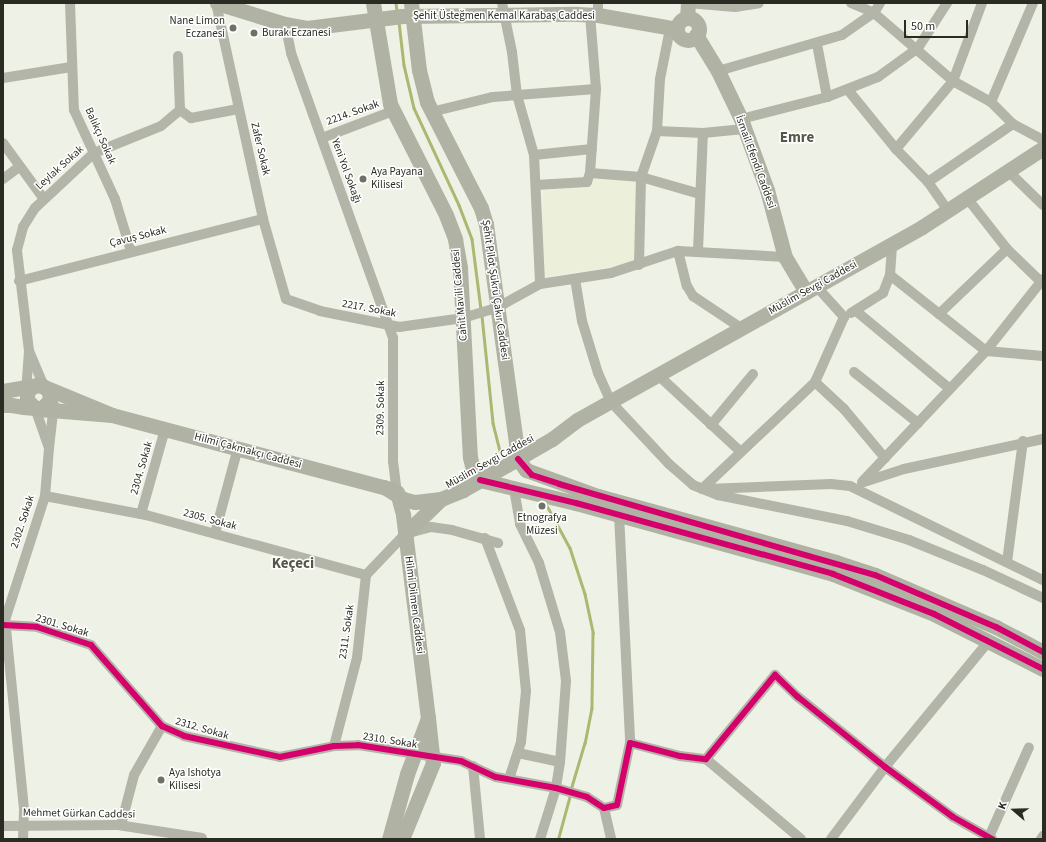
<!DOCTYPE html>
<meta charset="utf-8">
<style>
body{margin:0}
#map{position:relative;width:1046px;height:842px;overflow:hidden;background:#eef1e5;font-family:"Source Sans 3",sans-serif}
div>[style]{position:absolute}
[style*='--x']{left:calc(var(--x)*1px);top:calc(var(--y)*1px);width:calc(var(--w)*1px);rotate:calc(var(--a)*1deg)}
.built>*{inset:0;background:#ecf0da}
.stream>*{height:2.5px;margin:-1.25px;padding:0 1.25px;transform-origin:1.25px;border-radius:1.25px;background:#adb772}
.street>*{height:10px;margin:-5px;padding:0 5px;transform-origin:5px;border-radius:5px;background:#b2b5a7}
.secondary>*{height:15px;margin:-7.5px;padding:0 7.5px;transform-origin:7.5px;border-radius:7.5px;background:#b0b3a4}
.secondary>.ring{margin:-7.5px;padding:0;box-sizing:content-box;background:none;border:15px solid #b0b3a4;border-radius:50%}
.cycleway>*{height:6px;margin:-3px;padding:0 3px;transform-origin:3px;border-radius:3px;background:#d6006c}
.dots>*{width:11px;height:11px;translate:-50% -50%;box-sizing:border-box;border:2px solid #fff;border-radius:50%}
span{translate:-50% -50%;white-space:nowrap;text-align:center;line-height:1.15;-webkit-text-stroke:3px #fff;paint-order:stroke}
.street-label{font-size:11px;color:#2a2c23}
.poi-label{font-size:11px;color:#2a2c23}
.right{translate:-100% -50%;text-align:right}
.left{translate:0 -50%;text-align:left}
.district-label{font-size:15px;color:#545844;font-weight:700}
.frame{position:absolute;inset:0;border:4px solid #2a2c23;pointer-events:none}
.north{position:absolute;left:994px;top:790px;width:40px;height:40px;-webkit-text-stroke:3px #fff;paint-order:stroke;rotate:290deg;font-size:11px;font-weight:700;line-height:16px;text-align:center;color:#2a2c23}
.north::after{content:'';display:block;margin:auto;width:14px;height:18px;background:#2a2c23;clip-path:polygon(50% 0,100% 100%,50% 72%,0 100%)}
.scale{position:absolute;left:904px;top:20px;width:64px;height:18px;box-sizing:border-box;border:2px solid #2a2c23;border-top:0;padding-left:5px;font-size:12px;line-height:14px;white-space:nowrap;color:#2a2c23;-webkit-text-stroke:3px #fff;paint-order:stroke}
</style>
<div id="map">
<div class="built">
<div style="clip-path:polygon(597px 178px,636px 182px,637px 258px,623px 265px,545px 277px,541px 236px,544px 191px,579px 187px,581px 190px)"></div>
</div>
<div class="stream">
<div style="--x:396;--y:3;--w:8;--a:83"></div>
<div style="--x:399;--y:22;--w:43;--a:83.4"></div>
<div style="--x:404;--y:65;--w:44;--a:76.9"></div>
<div style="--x:414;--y:108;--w:107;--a:65.1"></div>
<div style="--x:459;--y:205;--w:36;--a:69"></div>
<div style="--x:472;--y:239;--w:71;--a:82.7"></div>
<div style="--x:482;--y:316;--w:108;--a:84.1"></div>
<div style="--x:493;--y:423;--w:30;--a:76"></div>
<div style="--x:545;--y:502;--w:52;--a:61.5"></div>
<div style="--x:570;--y:548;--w:48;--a:71.9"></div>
<div style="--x:585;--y:594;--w:40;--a:78"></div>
<div style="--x:593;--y:633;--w:75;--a:90.8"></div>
<div style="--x:592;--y:708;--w:36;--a:101"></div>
<div style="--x:585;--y:743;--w:49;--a:106.6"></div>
<div style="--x:558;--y:839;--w:46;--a:-74.7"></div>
</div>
<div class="street">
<div style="--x:70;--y:3;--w:107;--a:87.9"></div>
<div style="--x:74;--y:110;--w:98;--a:65.3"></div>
<div style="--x:115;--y:199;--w:54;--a:72.9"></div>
<div style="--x:216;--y:3;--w:221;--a:77.7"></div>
<div style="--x:263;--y:219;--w:83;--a:74"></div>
<div style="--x:286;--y:299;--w:36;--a:19"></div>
<div style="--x:320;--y:311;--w:81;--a:11.4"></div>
<div style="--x:399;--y:327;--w:65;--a:-8"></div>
<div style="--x:463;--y:318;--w:37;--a:-17"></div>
<div style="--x:498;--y:307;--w:48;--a:-28.7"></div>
<div style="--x:540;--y:284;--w:72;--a:-8.8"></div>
<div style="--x:611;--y:273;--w:71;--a:-18.2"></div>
<div style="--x:678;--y:251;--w:107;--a:3.2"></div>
<div style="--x:502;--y:3;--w:50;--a:78.5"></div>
<div style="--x:512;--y:52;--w:43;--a:83.4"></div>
<div style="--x:517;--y:95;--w:62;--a:74.2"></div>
<div style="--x:534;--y:155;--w:129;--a:87.3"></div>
<div style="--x:688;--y:3;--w:47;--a:4.9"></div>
<div style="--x:735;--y:7;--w:24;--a:-9"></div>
<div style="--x:851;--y:3;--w:25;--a:23"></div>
<div style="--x:874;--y:13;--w:104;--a:40.7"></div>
<div style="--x:953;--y:81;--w:43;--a:28.9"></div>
<div style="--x:991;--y:102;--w:31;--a:45"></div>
<div style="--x:1013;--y:124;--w:34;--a:28"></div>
<div style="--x:598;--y:15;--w:12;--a:-90"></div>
<div style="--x:285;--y:24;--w:30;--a:78"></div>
<div style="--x:291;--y:53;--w:303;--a:70.3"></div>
<div style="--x:393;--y:338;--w:123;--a:90"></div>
<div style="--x:393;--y:461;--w:31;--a:83"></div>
<div style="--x:817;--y:44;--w:54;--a:79.3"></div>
<div style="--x:178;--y:56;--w:54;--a:87.9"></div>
<div style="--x:718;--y:71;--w:129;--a:-16.2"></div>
<div style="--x:842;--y:35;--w:39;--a:-35"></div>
<div style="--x:874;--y:13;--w:12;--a:-59"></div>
<div style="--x:3;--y:78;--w:69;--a:-9.2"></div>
<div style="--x:848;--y:90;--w:76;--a:50.9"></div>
<div style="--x:896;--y:149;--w:46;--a:45.9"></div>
<div style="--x:928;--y:182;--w:35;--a:55"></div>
<div style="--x:991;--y:102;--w:108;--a:-67"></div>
<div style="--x:431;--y:112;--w:64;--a:-13.6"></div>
<div style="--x:493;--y:97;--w:103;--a:-4.4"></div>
<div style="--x:741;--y:119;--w:89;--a:-14.3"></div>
<div style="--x:827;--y:97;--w:55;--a:-21.4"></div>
<div style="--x:878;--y:77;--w:49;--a:-35.9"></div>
<div style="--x:918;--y:48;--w:54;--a:-57.2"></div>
<div style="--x:657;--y:131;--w:46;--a:2.5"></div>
<div style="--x:703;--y:133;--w:41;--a:-5.6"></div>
<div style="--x:322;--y:138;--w:76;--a:-20.8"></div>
<div style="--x:3;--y:143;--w:69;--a:53.8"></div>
<div style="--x:896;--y:149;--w:89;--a:-50"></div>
<div style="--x:953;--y:81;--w:83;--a:-69.6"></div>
<div style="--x:534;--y:155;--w:58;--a:-5.9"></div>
<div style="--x:1008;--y:171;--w:49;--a:44.2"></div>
<div style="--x:590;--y:173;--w:51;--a:4.5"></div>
<div style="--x:641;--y:177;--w:61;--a:16.1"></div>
<div style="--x:3;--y:179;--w:20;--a:-37"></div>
<div style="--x:928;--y:182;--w:103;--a:-34.3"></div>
<div style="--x:536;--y:185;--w:51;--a:-3.4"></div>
<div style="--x:587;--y:182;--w:9;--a:-72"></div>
<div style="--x:590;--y:173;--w:84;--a:-85.9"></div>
<div style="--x:596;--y:89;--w:74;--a:-94.6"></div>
<div style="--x:967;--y:198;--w:65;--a:51.9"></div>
<div style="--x:678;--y:251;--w:36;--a:76"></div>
<div style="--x:687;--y:286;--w:12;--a:59"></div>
<div style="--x:693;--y:296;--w:58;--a:33.7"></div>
<div style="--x:698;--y:251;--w:118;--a:-87.6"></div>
<div style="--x:639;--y:265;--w:88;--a:-88.7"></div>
<div style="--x:641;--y:177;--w:49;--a:-70.8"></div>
<div style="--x:657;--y:131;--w:52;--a:-86.7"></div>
<div style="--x:660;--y:79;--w:51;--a:-78.7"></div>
<div style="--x:890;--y:275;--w:122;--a:38.4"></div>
<div style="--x:986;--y:351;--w:57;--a:5"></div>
<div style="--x:575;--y:279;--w:43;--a:80.5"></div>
<div style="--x:582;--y:321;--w:54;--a:72.9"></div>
<div style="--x:598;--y:373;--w:32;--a:66"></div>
<div style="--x:611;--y:402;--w:85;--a:46.9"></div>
<div style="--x:669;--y:464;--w:32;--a:41"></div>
<div style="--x:693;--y:485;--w:27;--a:22"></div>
<div style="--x:718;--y:495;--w:132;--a:11.4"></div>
<div style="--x:847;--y:521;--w:65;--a:17"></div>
<div style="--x:909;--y:540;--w:80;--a:22.1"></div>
<div style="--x:983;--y:570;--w:66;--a:25"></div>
<div style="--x:19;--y:281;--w:252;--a:-14.3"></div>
<div style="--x:816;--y:286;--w:42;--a:47.9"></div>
<div style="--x:844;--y:317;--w:71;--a:114"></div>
<div style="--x:815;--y:382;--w:40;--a:43"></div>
<div style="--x:844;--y:409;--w:64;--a:50.1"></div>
<div style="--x:856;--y:311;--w:122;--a:39.7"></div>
<div style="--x:851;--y:313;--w:38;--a:-32"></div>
<div style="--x:883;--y:293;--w:19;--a:-69"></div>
<div style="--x:890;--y:275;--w:32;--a:-86"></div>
<div style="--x:939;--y:314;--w:94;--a:-43.7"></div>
<div style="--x:1007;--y:249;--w:47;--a:44.1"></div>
<div style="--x:29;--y:351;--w:102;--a:-96.8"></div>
<div style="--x:17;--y:250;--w:24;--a:-75"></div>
<div style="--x:23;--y:227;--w:22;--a:-58"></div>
<div style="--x:35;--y:208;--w:81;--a:-43"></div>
<div style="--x:94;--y:153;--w:72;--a:-21.9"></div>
<div style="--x:161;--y:126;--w:25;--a:-40"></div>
<div style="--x:180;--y:110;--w:14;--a:36"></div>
<div style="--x:191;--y:118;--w:48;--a:-10.8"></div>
<div style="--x:854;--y:372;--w:82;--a:38.6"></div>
<div style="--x:658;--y:375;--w:113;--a:42.9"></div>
<div style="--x:26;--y:392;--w:41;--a:-85.8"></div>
<div style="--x:29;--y:351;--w:39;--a:67"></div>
<div style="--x:35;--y:408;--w:42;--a:70.7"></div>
<div style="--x:49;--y:448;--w:44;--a:-83.5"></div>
<div style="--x:711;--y:425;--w:66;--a:-50.5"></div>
<div style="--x:862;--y:482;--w:180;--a:-46.6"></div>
<div style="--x:986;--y:351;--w:92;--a:-51.6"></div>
<div style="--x:864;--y:482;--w:42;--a:-18"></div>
<div style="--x:904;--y:469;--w:142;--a:-12.2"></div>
<div style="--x:514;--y:489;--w:36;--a:80"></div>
<div style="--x:520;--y:524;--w:43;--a:64"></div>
<div style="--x:539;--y:563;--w:72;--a:73.1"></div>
<div style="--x:560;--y:632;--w:49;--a:83"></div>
<div style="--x:566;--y:681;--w:81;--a:94.2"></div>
<div style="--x:560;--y:762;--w:26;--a:99"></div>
<div style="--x:556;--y:788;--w:53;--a:107.4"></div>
<div style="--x:702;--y:489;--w:156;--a:-43.4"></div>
<div style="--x:707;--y:489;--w:124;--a:-2.3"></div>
<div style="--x:831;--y:484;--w:19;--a:6"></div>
<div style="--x:850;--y:486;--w:215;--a:26"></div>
<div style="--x:45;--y:496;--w:103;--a:10.7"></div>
<div style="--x:146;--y:515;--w:228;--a:15.3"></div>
<div style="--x:141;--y:514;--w:88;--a:-74.2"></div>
<div style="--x:619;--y:514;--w:229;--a:87.2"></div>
<div style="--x:215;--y:533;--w:88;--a:-74.9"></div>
<div style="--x:485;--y:538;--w:98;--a:69.2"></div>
<div style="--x:520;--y:630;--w:61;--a:84.4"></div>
<div style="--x:526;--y:691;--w:51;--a:95.6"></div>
<div style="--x:521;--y:742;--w:39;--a:108"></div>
<div style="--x:1007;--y:562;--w:122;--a:-82.5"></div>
<div style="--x:3;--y:625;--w:34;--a:3"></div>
<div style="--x:37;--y:627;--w:57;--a:18.4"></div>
<div style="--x:91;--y:645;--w:108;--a:48.8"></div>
<div style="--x:162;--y:726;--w:24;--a:24"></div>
<div style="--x:184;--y:736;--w:98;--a:12.3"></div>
<div style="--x:280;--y:757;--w:55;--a:-11.5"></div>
<div style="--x:334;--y:746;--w:24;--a:-2"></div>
<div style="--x:358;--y:745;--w:104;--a:8.8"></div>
<div style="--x:461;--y:761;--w:38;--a:25"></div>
<div style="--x:496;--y:777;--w:61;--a:10.4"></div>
<div style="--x:556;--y:788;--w:32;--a:16"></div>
<div style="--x:587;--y:797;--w:20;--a:33"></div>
<div style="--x:604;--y:808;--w:13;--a:-13"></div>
<div style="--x:617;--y:805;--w:63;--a:-78.2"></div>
<div style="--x:630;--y:743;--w:52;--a:14.6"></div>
<div style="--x:680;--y:756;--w:26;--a:7"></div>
<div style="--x:706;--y:759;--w:109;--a:-50.6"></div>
<div style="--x:775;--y:675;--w:32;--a:44"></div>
<div style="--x:798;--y:697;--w:112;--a:38.8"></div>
<div style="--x:885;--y:767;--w:84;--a:36.3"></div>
<div style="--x:953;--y:817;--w:45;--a:29.4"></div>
<div style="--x:334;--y:746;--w:91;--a:-75.4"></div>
<div style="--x:357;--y:658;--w:83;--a:-83.8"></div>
<div style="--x:366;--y:575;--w:57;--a:-46.4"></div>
<div style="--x:405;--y:534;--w:27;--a:-15"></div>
<div style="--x:431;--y:527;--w:21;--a:8"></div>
<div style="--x:452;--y:530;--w:48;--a:15.8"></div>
<div style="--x:518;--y:753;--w:43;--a:12.1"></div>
<div style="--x:706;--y:759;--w:124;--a:40.1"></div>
<div style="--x:473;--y:766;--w:73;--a:84.5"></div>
<div style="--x:604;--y:808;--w:32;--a:77"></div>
<div style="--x:121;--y:825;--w:52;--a:-75.4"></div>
<div style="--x:134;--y:775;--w:56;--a:-60.3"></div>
<div style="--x:3;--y:826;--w:115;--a:-0.5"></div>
<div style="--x:118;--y:825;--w:85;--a:8.8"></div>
<div style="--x:989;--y:837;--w:98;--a:-66"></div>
<div style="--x:23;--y:839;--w:30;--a:-88"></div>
<div style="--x:24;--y:809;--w:190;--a:-95.7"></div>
<div style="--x:5;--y:620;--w:130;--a:-72.1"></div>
<div style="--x:45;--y:496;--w:48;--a:-85.2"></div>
<div style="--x:831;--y:839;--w:90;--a:-53.1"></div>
<div style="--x:885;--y:767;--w:163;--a:-50.5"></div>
<div style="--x:1041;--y:839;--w:4;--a:-56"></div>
</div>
<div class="secondary">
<div style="--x:217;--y:3;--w:71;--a:17.2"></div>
<div style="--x:285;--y:24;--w:22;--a:10"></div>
<div style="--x:307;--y:28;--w:96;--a:-7.2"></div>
<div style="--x:402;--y:16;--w:175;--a:-0.7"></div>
<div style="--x:577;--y:14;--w:21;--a:3"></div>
<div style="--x:598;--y:15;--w:80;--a:10"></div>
<div style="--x:373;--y:3;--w:102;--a:80.4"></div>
<div style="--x:390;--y:104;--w:124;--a:63.2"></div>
<div style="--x:446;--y:215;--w:26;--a:69"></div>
<div style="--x:455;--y:239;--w:29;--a:80"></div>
<div style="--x:460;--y:268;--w:189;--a:87"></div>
<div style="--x:470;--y:457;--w:13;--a:77"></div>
<div style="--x:473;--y:470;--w:12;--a:55"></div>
<div style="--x:480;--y:480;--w:99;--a:13.5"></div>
<div style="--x:576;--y:503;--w:267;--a:15.4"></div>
<div style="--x:833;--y:574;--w:109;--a:21.6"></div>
<div style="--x:934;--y:614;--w:122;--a:26.8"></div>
<div style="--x:411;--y:3;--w:67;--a:83.2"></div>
<div style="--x:419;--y:70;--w:33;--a:76"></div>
<div style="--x:427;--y:102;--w:119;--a:63"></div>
<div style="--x:481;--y:208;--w:17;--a:73"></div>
<div style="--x:486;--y:224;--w:237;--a:82.2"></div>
<div style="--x:518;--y:459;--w:14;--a:54"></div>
<div style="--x:526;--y:470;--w:77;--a:19.9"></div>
<div style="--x:598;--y:496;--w:247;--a:15.5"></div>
<div style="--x:836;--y:562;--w:41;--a:18.4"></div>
<div style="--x:875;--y:575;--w:132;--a:23.3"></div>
<div style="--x:996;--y:627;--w:53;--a:28"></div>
<div style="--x:687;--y:18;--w:15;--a:-86"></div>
<div class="ring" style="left:677px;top:18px;width:7px;height:7px"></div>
<div style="--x:696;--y:35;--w:42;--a:58.6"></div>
<div style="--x:718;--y:71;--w:53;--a:64.4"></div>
<div style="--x:741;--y:119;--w:76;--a:69.9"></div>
<div style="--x:767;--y:190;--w:69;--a:75"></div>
<div style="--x:785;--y:257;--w:41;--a:59"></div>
<div style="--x:3;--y:391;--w:34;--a:-10"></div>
<div style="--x:3;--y:405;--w:8;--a:0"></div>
<div style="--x:11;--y:405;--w:12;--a:9"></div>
<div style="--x:23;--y:407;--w:12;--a:5"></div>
<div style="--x:35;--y:408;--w:4;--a:14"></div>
<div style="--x:39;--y:409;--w:3;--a:-18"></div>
<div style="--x:42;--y:408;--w:10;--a:-45"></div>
<div style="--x:49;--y:401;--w:7;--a:-82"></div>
<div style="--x:50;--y:394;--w:6;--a:-121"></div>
<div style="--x:47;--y:389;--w:7;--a:-146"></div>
<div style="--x:41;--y:385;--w:8;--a:173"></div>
<div style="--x:33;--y:386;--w:8;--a:135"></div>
<div style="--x:27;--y:392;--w:8;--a:90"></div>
<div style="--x:27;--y:400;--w:11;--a:45"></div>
<div style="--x:39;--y:409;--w:73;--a:4.7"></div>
<div style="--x:112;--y:415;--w:74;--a:-157.6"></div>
<div style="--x:112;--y:415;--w:291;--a:14.9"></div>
<div style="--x:384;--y:487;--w:22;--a:32"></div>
<div style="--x:403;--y:499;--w:12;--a:14"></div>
<div style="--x:415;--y:502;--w:26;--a:-7"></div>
<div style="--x:441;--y:499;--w:24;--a:-22"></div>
<div style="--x:463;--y:490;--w:103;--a:-29.8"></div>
<div style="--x:552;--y:439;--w:31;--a:-37"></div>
<div style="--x:577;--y:420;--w:395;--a:-29.2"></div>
<div style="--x:922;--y:227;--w:145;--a:-33.1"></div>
<div style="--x:397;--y:492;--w:24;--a:75"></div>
<div style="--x:403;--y:515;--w:205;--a:83"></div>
<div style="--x:405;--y:534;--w:50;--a:-44.2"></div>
<div style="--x:389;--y:839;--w:67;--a:-74.5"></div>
<div style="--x:407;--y:774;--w:60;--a:-69.4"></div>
<div style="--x:428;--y:718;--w:45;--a:83.7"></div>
<div style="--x:433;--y:763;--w:82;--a:112.2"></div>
</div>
<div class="cycleway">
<div style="--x:518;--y:459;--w:21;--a:49"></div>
<div style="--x:532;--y:475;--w:28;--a:18"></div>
<div style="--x:559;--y:484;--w:329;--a:16.1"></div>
<div style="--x:875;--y:575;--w:132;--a:23.3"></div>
<div style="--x:996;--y:627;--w:53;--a:28"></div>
<div style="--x:480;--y:480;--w:99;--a:13.5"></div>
<div style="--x:576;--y:503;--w:267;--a:15.4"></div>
<div style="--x:833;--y:574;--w:109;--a:21.6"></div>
<div style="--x:934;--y:614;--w:122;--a:26.8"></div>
<div style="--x:3;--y:625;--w:34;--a:3"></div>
<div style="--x:37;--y:627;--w:57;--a:18.4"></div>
<div style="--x:91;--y:645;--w:108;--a:48.8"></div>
<div style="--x:162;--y:726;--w:24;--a:24"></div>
<div style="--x:184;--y:736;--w:98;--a:12.3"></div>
<div style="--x:280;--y:757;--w:55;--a:-11.5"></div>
<div style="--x:334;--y:746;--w:24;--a:-2"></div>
<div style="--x:358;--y:745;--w:104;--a:8.8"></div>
<div style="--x:461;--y:761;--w:38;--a:25"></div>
<div style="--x:496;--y:777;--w:61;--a:10.4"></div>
<div style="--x:556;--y:788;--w:32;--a:16"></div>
<div style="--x:587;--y:797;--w:20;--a:33"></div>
<div style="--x:604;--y:808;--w:13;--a:-13"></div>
<div style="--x:617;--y:805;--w:63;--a:-78.2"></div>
<div style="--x:630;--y:743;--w:52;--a:14.6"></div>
<div style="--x:680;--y:756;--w:26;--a:7"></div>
<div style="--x:706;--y:759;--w:109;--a:-50.6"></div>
<div style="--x:775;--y:675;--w:32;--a:44"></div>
<div style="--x:798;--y:697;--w:112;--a:38.8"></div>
<div style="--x:885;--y:767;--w:84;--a:36.3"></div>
<div style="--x:953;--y:817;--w:45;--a:29.4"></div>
</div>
<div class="dots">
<div style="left:233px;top:28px;background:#6f7167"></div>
<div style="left:254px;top:33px;background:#6f7167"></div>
<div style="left:363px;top:179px;background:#6f7167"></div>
<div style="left:542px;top:506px;background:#6f7167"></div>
<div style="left:161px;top:780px;background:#6f7167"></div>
</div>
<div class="street-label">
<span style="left:504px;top:16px">Şehit Üsteğmen Kemal Karabaş Caddesi</span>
<span style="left:353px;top:113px;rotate:-20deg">2214. Sokak</span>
<span style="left:100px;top:136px;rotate:66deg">Balıkçı Sokak</span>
<span style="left:260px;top:149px;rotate:77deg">Zafer Sokak</span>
<span style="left:755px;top:162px;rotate:70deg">İsmail Efendi Caddesi</span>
<span style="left:60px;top:168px;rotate:-42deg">Leylak Sokak</span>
<span style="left:346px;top:171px;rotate:70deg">Yeni Yol Sokağı</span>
<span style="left:138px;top:237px;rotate:-14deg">Çavuş Sokak</span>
<span style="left:813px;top:288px;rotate:-29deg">Müslim Sevgi Caddesi</span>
<span style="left:495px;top:290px;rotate:82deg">Şehit Pilot Şükrü Çakır Caddesi</span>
<span style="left:460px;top:295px;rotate:-95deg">Cahit Mavili Caddesi</span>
<span style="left:369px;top:309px;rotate:11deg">2217. Sokak</span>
<span style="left:381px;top:408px;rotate:-89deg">2309. Sokak</span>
<span style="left:248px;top:451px;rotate:15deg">Hilmi Çakmakçı Caddesi</span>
<span style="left:490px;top:462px;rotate:-29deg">Müslim Sevgi Caddesi</span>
<span style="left:142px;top:468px;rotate:-74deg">2304. Sokak</span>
<span style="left:210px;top:520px;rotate:15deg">2305. Sokak</span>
<span style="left:23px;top:522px;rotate:-72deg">2302. Sokak</span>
<span style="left:414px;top:605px;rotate:83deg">Hilmi Dilmen Caddesi</span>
<span style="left:62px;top:626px;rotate:17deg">2301. Sokak</span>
<span style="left:347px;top:632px;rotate:-82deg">2311. Sokak</span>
<span style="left:202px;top:729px;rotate:16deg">2312. Sokak</span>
<span style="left:390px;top:741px;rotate:9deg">2310. Sokak</span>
<span style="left:79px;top:814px;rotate:1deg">Mehmet Gürkan Caddesi</span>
</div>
<div class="poi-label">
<span class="right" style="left:225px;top:28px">Nane Limon<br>Eczanesi</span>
<span class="left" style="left:262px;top:33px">Burak Eczanesi</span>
<span class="left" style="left:371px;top:179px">Aya Payana<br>Kilisesi</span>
<span style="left:542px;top:525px">Etnografya<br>Müzesi</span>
<span class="left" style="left:169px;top:780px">Aya Ishotya<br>Kilisesi</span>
</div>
<div class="district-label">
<span style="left:797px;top:138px">Emre</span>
<span style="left:293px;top:564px">Keçeci</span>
</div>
<div class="frame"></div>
<div class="north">K</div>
<div class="scale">50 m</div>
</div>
